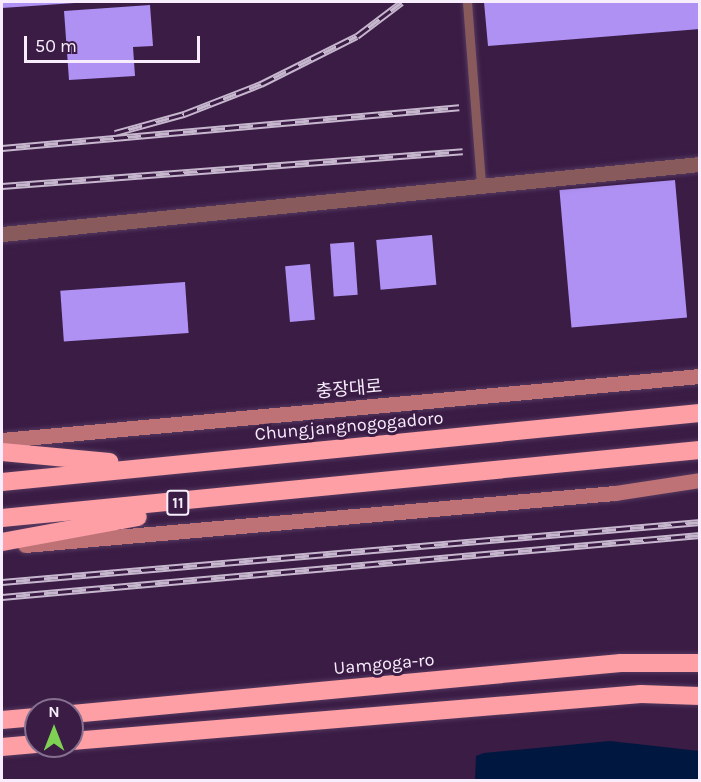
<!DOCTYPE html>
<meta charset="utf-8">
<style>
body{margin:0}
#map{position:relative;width:701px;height:782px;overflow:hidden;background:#3a1c45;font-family:Karla,"Noto Sans KR",sans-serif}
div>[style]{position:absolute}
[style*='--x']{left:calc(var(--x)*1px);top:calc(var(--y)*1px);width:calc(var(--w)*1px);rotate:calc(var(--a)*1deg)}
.water>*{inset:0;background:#00173f}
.building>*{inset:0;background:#ae91f2;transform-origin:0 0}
.roads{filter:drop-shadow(0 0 2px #55395f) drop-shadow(0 0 2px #55395f)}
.lane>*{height:9px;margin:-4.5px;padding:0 4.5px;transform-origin:4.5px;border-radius:4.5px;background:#895a5c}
.street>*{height:15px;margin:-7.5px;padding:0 7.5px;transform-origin:7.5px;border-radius:7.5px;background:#895a5c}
.secondary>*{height:15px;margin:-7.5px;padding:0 7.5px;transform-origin:7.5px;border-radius:7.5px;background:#be7276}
.highway>*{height:18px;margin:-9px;padding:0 9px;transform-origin:9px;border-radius:9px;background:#fd9fa4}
.rail>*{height:7px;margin-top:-3.5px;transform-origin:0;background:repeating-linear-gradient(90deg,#3a1c45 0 14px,#c7b7ce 0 28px);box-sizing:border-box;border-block:2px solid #c7b7ce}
span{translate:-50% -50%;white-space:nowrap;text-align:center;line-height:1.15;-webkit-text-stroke:6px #3a1c45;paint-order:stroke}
.shield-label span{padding:2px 4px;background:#3a1c45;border:2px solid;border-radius:4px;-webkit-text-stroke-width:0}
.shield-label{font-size:16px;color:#f8edfd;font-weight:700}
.street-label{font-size:18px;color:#f8edfd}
.frame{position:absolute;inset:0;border:3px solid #f8edfd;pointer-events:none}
.north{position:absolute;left:24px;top:698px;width:60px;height:60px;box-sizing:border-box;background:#3a1c45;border:2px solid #86708f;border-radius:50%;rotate:0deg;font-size:16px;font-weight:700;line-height:24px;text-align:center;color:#f8edfd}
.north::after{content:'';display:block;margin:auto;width:21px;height:27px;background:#7ed153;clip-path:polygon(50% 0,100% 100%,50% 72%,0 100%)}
.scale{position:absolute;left:24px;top:36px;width:176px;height:27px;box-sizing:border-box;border:3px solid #f8edfd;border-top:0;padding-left:8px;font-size:18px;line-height:21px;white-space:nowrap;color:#f8edfd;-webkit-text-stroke:4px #3a1c45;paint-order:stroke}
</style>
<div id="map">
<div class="water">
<div style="clip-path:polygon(610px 741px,699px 751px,699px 780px,475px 780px,476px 756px,484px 753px)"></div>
</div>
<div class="building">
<div style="clip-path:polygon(2px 2px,75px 2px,75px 3px,2px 8px)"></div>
<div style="clip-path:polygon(484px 2px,700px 2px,700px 29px,488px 46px)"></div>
<div style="clip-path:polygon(150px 5px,153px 46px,133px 47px,135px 76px,69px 80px,64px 11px)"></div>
<div style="left:675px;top:180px;width:138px;height:116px;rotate:85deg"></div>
<div style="left:432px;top:235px;width:50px;height:56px;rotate:85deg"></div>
<div style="left:354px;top:242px;width:53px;height:24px;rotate:86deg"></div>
<div style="left:310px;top:264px;width:56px;height:25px;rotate:85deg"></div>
<div style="left:185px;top:282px;width:51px;height:125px;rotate:86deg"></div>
</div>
<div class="roads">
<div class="lane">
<div style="--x:467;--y:2;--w:185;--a:85.6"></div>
</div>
<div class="street">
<div style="--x:2;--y:234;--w:702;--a:-5.73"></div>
</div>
<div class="secondary">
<div style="--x:2;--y:440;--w:701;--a:-5.24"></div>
<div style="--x:25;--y:545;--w:592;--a:-5.04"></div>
<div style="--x:615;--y:493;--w:86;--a:-8.7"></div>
</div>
<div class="highway">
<div style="--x:2;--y:452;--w:108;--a:5.3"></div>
<div style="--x:2;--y:482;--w:701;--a:-5.65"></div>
<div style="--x:2;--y:518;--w:701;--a:-5.56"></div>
<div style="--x:2;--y:542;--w:138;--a:-10.4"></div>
<div style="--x:72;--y:714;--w:551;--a:-5.31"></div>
<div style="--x:621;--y:663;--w:79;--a:0"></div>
<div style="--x:2;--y:720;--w:34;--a:-5"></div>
<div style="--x:72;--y:741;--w:571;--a:-4.72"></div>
<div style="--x:641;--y:694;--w:59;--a:1.9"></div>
<div style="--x:2;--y:747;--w:34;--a:-5"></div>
</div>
</div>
<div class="rail">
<div style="--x:115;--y:133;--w:72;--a:-15.4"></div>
<div style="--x:184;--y:114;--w:83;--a:-21.3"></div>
<div style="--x:261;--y:84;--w:107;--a:-26.6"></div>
<div style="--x:357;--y:36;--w:56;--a:-37.1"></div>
<div style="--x:2;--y:148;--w:459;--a:-5.1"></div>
<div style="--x:2;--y:186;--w:462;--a:-4.3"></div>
<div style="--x:2;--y:582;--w:701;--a:-4.91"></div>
<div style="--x:2;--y:597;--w:701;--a:-5.08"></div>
</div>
<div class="shield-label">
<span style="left:178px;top:503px">11</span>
</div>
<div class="street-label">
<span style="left:349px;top:389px;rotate:-5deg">충장대로</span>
<span style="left:349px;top:426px;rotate:-5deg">Chungjangnogogadoro</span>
<span style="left:384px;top:664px;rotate:-5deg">Uamgoga-ro</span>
</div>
<div class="frame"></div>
<div class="north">N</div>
<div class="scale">50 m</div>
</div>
